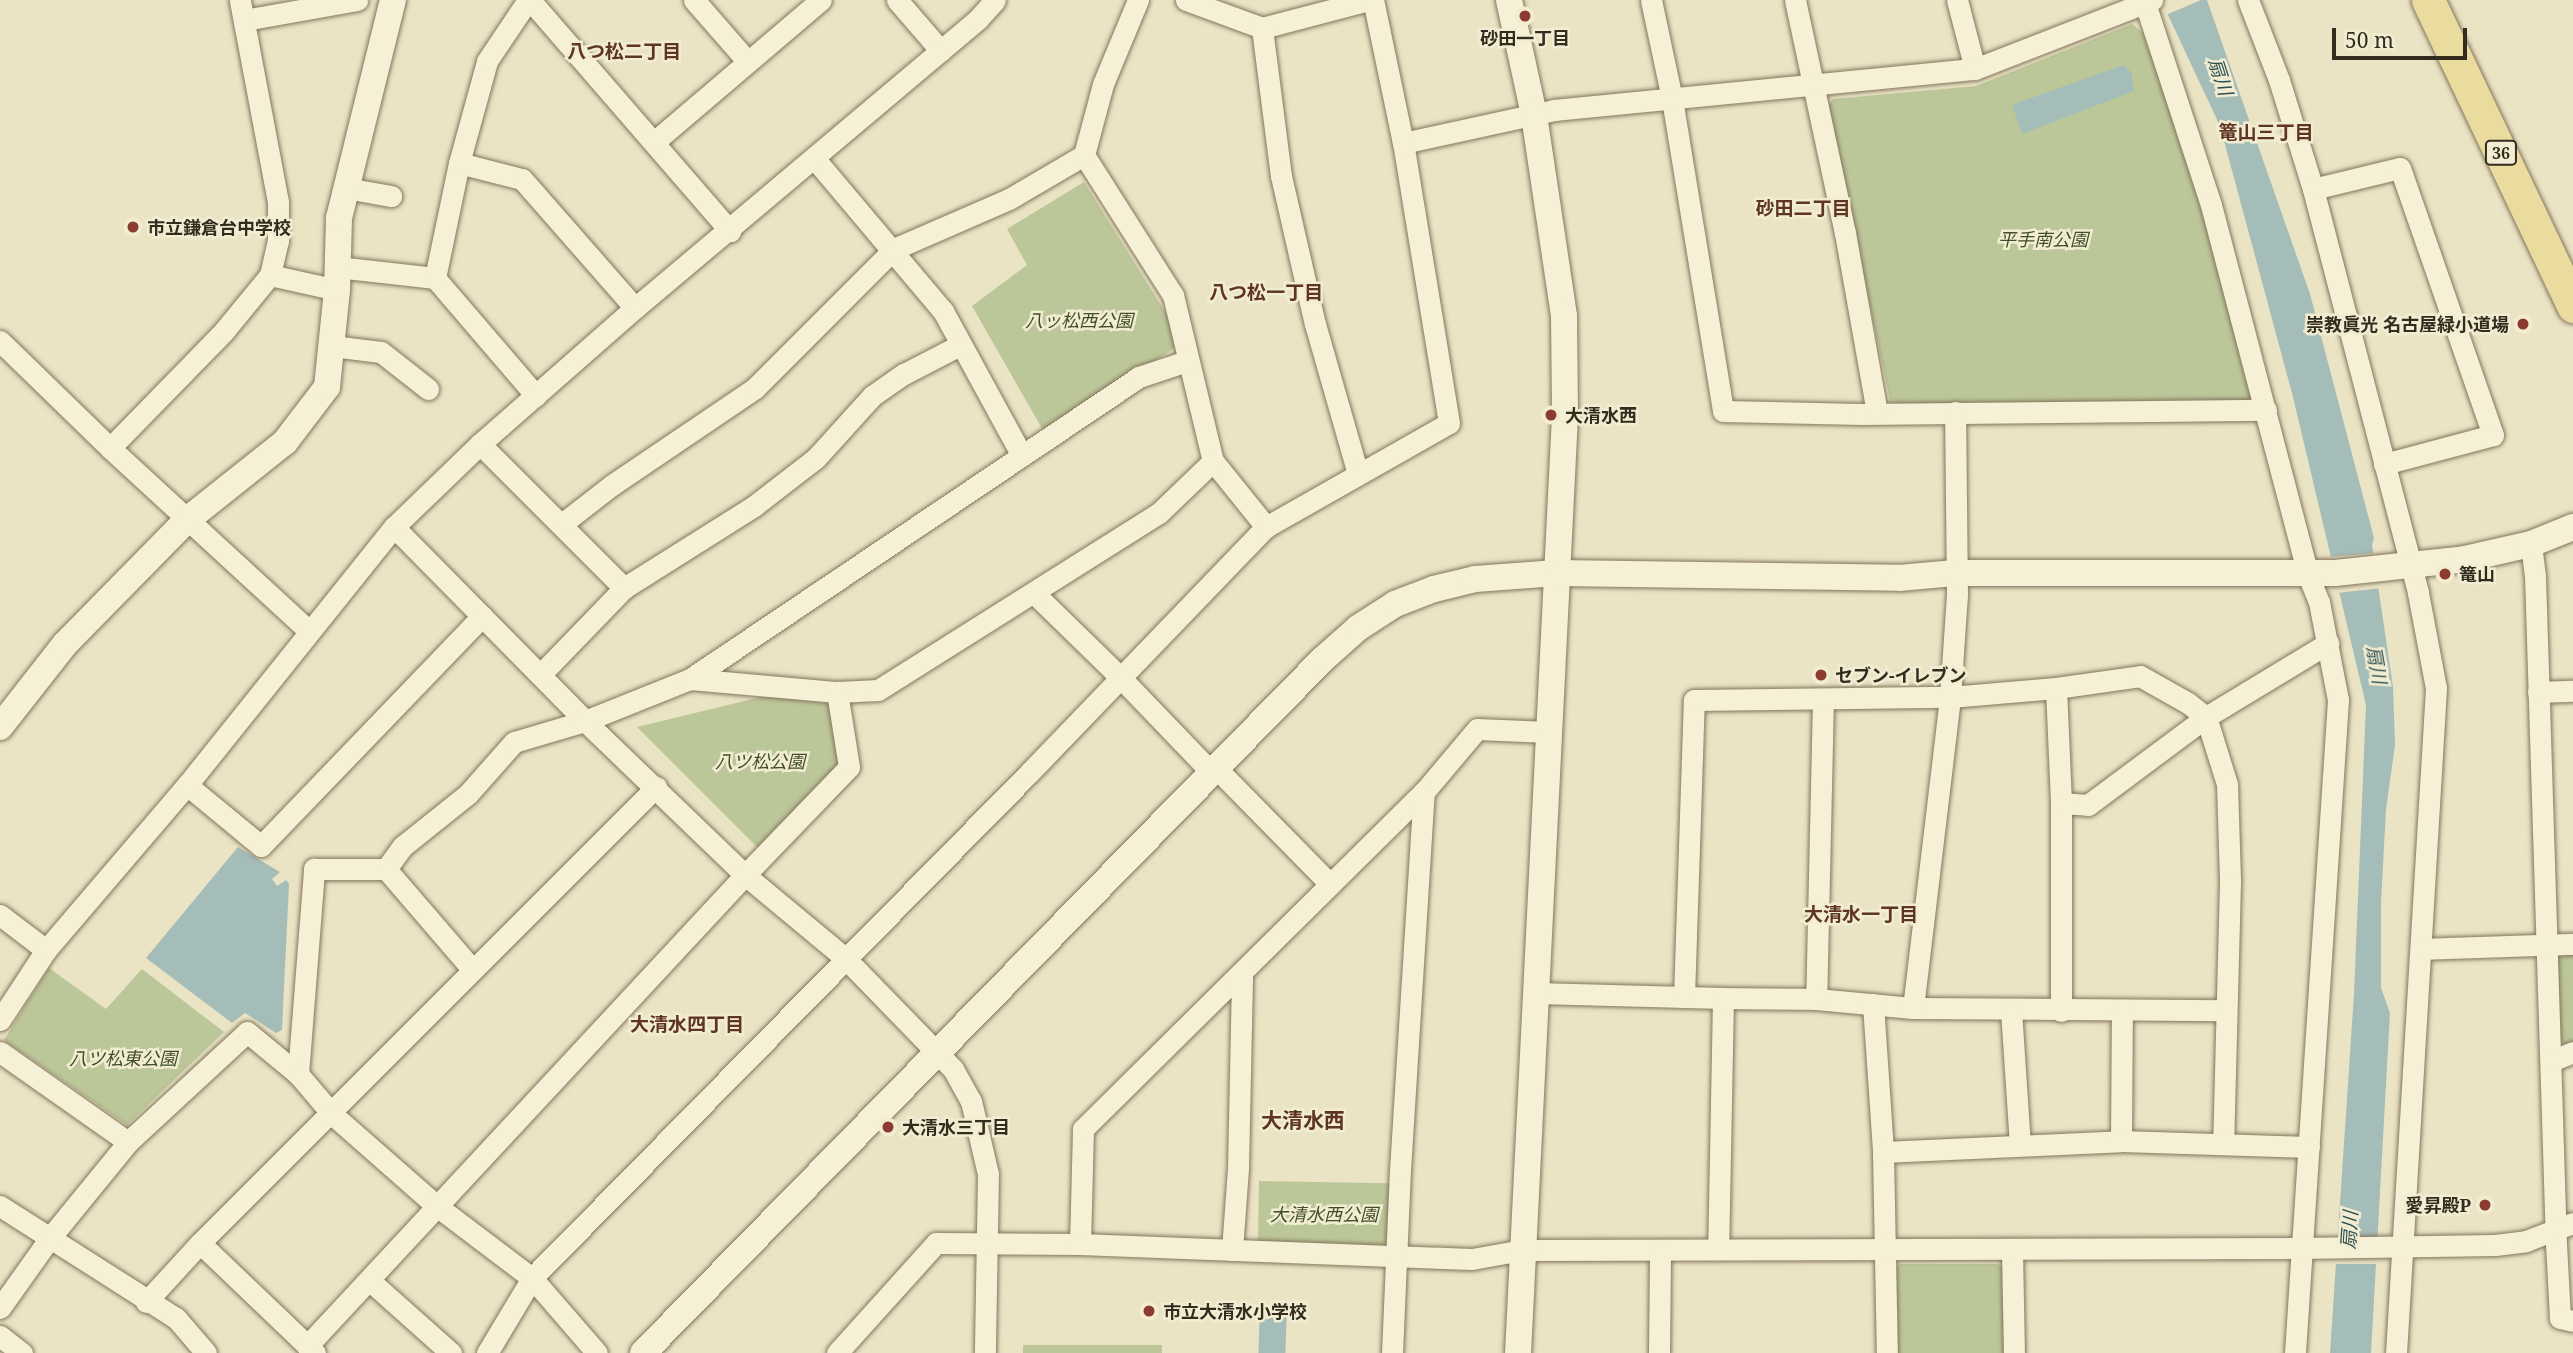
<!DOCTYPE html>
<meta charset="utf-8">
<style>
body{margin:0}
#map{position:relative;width:2573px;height:1353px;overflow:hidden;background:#eae3c4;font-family:"Noto Serif","Noto Sans JP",serif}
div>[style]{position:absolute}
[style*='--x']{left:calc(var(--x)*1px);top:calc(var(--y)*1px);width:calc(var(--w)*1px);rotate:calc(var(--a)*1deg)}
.green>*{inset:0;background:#bcc799;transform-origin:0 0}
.water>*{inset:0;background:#a5bdb9;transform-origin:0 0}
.pier>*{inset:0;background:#eae3c4;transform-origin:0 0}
.roads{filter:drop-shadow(0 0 2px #83755c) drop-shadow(0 0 2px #83755c)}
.minor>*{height:21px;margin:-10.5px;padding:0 10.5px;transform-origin:10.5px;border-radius:10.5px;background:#f5f0d6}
.tertiary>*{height:26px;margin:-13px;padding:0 13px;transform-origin:13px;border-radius:13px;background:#f5f0d6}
.primary>*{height:33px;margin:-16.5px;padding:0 16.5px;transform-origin:16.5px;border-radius:16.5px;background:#eadb9e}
.dots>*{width:19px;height:19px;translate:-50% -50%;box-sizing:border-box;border:4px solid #f2edd2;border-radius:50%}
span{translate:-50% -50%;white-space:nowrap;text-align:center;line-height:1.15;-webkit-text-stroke:5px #f2edd2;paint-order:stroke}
.shield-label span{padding:2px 5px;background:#f2edd2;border:2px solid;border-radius:5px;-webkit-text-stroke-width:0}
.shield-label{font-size:16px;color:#342b1f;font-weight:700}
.poi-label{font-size:18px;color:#342b1f;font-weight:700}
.left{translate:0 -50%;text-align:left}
.right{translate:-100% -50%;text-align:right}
.park-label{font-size:18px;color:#404f27;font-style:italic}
.neighbourhood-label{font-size:19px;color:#5d3522;font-weight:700}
.water-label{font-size:19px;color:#2f5152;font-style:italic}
.quarter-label{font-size:21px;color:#5d3522;font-weight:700}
.scale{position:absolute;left:2332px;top:28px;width:135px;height:32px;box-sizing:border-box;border:4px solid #342b1f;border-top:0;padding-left:9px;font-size:21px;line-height:24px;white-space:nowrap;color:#342b1f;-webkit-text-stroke:5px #f2edd2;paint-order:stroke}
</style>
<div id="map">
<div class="green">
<div style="clip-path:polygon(2132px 24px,2143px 33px,2178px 113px,2255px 400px,1897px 405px,1890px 401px,1828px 106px,1833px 99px,1976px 86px)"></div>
<div style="clip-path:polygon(1084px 182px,1184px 342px,1044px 432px,972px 306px,1027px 265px,1007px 229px)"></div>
<div style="clip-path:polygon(765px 696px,839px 705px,851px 758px,759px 849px,637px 727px)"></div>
<div style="clip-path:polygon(2573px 948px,2573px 1046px,2570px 1047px,2557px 1039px,2554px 956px)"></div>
<div style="clip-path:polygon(49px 968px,106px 1009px,142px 969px,224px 1032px,127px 1125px,4px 1040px)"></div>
<div style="left:1259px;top:1181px;width:131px;height:63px;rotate:1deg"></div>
<div style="clip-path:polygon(1900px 1264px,1998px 1264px,2006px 1269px,2007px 1353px,1895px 1353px,1893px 1270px)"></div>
<div style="left:1023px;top:1345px;width:139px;height:8px"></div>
</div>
<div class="water">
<div style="clip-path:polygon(2161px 0,2207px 0,2310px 294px,2374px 538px,2372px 545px,2393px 687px,2395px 745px,2386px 809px,2381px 903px,2381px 988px,2390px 1013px,2371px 1353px,2330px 1353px,2354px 994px,2366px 705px,2293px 397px,2220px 126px)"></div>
<div style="clip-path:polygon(2123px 65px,2131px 72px,2134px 91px,2022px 134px,2012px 105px)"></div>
<div style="clip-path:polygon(238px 847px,280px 872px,272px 879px,277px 886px,286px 880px,289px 884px,282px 1030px,276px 1033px,245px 1013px,232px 1023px,146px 958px)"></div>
<div style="left:1260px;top:1306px;width:27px;height:47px;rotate:2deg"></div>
</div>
<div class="pier">
<div style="clip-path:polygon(2160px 0,2201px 0,2166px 15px)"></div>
<div style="clip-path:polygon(2377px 553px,2382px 588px,2337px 593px,2328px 557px)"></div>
<div style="left:2335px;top:1237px;width:45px;height:27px"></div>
</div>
<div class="roads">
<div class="minor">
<div style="--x:530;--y:0;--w:306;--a:49.1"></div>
<div style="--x:694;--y:0;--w:82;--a:48.9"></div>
<div style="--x:897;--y:0;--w:67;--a:49.2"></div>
<div style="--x:1186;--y:0;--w:81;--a:20.2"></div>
<div style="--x:1262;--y:28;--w:111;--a:-14.7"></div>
<div style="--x:1651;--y:0;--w:101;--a:78"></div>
<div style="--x:1672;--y:99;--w:316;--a:80.7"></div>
<div style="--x:1723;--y:411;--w:139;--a:1.2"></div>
<div style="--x:1862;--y:414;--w:404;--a:-0.6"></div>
<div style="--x:1795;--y:0;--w:238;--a:77.9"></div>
<div style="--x:1845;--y:233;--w:182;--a:79.9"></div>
<div style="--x:1957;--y:0;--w:71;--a:75.4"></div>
<div style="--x:2144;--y:0;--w:216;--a:71.9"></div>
<div style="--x:2211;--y:205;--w:383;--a:75.3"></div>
<div style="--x:2308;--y:575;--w:29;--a:68"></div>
<div style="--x:2319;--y:602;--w:100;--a:79"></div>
<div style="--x:2338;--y:700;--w:654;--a:93.77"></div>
<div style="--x:2248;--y:0;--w:86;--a:68.8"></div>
<div style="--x:2279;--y:80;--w:114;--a:72.7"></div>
<div style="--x:2313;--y:189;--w:417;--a:75.4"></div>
<div style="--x:2418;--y:593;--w:97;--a:79.3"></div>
<div style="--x:2436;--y:688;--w:666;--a:93.44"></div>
<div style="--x:244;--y:20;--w:115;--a:-10"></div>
<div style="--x:1262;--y:28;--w:149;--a:82.7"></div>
<div style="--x:1281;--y:176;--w:152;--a:77.1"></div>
<div style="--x:1315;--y:324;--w:156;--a:74"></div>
<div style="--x:654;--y:142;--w:219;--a:-40.4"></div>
<div style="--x:1403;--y:143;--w:155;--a:-12.3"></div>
<div style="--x:1554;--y:110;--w:423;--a:-5.6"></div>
<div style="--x:1975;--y:69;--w:190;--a:-21.3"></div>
<div style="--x:1084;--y:155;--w:166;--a:57.6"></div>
<div style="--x:1173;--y:295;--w:171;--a:76.5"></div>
<div style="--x:1213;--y:461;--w:85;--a:51.2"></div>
<div style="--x:814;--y:158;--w:200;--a:49.9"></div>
<div style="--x:943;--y:311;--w:163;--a:61.4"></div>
<div style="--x:459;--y:163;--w:65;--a:14.3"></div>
<div style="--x:522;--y:179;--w:171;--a:48.8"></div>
<div style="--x:346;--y:188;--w:46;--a:10.1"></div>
<div style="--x:2313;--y:189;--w:89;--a:-13.6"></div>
<div style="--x:2400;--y:168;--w:283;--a:70.8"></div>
<div style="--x:2493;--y:435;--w:113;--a:165.1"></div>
<div style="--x:337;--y:267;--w:99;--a:6.4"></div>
<div style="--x:435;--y:278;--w:155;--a:49.4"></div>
<div style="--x:270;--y:275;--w:69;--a:12.6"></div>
<div style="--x:435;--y:278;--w:117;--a:-78.2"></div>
<div style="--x:459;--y:163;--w:106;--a:-74.6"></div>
<div style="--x:487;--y:61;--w:73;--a:-56.1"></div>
<div style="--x:0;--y:341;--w:153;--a:44.2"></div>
<div style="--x:110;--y:448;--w:270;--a:42.6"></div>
<div style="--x:332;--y:346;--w:49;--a:7"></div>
<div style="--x:381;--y:352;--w:60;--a:38.2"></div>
<div style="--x:480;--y:444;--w:204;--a:45"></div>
<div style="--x:110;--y:448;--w:163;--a:-45.7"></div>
<div style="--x:224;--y:331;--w:72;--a:-50.6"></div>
<div style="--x:270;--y:275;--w:35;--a:-77"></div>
<div style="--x:278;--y:241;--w:39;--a:-90"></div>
<div style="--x:278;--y:202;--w:206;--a:-100.7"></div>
<div style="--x:563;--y:523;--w:62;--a:-37.8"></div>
<div style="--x:612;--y:485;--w:173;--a:-34.1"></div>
<div style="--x:755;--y:388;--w:197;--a:-45"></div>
<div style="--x:894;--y:249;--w:125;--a:-23.5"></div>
<div style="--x:1009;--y:199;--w:87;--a:-30.4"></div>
<div style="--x:1084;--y:155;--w:73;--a:-75"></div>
<div style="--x:1103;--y:84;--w:91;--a:-67.4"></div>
<div style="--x:394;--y:527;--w:272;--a:45.4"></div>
<div style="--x:585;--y:721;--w:222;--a:43.9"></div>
<div style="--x:745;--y:875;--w:130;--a:39.7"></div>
<div style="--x:845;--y:958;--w:155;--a:45.8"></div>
<div style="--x:953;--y:1069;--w:37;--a:61"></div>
<div style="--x:971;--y:1101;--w:75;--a:76.9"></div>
<div style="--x:988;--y:1174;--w:179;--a:91"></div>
<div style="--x:2531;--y:544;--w:32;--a:83"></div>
<div style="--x:2535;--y:576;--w:668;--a:88.2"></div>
<div style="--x:2556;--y:1244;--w:74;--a:86.9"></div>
<div style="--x:2560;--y:1318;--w:13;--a:13"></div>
<div style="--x:1035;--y:594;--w:119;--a:44.3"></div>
<div style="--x:1120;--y:677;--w:133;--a:46.2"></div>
<div style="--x:540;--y:675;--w:121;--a:-46"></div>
<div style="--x:624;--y:588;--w:154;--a:-32.2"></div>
<div style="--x:754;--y:506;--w:78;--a:-37.7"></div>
<div style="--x:816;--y:458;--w:84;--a:-47.9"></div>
<div style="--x:872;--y:396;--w:39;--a:-35"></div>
<div style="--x:904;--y:374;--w:63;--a:-27.4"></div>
<div style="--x:690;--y:679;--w:148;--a:5.1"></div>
<div style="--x:837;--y:692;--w:41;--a:-2.8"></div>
<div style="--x:878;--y:690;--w:332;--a:-32.2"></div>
<div style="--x:1159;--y:513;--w:75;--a:-43.9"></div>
<div style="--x:2056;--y:688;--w:115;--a:87.5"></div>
<div style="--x:2061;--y:803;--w:208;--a:90"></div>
<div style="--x:2538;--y:692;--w:35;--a:-2"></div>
<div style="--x:1823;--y:699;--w:300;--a:91.3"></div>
<div style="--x:1816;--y:999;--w:97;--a:5.3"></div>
<div style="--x:1913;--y:1008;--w:312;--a:0.4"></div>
<div style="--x:1216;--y:768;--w:163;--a:45.5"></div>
<div style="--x:187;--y:785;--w:96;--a:39.5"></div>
<div style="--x:261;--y:846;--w:319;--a:-46.1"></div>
<div style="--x:2061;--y:803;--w:27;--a:4"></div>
<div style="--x:2088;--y:805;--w:147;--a:-36.7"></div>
<div style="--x:2206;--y:717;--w:143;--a:-31.2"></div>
<div style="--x:386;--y:869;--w:29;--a:-54"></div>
<div style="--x:403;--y:846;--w:83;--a:-38.7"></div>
<div style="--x:468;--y:794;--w:69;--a:-48.5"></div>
<div style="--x:514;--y:742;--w:74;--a:-16.5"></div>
<div style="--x:585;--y:721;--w:113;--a:-21.8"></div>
<div style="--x:690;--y:679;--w:541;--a:-33.93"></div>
<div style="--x:1139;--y:377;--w:51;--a:-18.4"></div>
<div style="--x:0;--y:915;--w:58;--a:37.3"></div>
<div style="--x:2421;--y:949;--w:152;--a:-1.9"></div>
<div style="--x:1536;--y:993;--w:187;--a:1.5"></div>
<div style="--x:1723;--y:998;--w:251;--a:91.1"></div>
<div style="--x:1684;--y:997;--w:297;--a:-88.1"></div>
<div style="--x:1694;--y:700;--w:256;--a:-0.7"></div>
<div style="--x:1950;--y:697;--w:106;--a:-4.9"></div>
<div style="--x:2056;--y:688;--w:85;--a:-8.1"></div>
<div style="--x:2140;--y:676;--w:55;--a:29.4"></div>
<div style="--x:2188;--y:703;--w:23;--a:38"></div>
<div style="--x:2206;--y:717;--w:70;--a:72.6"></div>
<div style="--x:2227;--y:784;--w:98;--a:88.2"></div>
<div style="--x:2230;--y:882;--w:260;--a:91.5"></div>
<div style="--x:1723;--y:998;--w:93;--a:0.6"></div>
<div style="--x:1873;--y:1004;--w:148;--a:86.1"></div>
<div style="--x:1883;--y:1152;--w:201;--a:88.9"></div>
<div style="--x:1913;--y:1008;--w:313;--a:-83.2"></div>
<div style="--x:1950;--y:697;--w:102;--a:-86.1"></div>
<div style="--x:1957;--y:595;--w:183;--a:-90.6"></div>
<div style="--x:2011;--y:1010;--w:135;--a:86.2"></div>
<div style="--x:0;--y:1020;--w:84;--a:-56.7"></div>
<div style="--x:46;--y:950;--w:217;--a:-49.5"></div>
<div style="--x:187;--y:785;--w:331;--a:-51.3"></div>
<div style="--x:394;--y:527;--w:120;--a:-44"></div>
<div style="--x:480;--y:444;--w:206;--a:-41.3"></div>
<div style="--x:635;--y:308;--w:449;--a:-40.1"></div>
<div style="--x:978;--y:19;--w:25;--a:-48"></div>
<div style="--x:0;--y:1052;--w:156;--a:35.1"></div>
<div style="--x:2551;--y:1061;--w:24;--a:-22"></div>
<div style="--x:298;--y:1074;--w:206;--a:-85.5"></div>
<div style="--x:314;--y:869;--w:72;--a:0"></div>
<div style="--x:386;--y:869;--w:133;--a:49.3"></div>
<div style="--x:2121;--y:1141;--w:129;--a:-89.6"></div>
<div style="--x:1883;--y:1152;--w:238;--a:-2.6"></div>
<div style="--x:2121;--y:1141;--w:188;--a:1.8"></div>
<div style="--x:0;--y:1206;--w:209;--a:32.5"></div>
<div style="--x:176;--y:1318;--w:46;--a:49.4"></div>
<div style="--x:200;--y:1243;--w:159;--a:43.7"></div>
<div style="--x:1080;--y:1244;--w:115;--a:-88.5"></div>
<div style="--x:1083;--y:1129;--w:479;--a:-44.7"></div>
<div style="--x:1424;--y:792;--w:82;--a:-49.9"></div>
<div style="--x:1477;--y:729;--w:72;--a:2.4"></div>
<div style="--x:1232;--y:1250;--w:81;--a:-85.8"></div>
<div style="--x:1238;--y:1169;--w:195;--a:-88.8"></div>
<div style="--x:2012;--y:1251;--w:102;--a:88.9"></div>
<div style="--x:369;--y:1280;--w:110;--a:41.7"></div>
<div style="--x:146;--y:1302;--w:80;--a:-47.5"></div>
<div style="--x:200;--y:1243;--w:645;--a:-45"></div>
<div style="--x:0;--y:1308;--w:85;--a:-54.6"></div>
<div style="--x:49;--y:1239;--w:125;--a:-50.8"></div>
<div style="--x:128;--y:1142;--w:162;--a:-42.7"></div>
<div style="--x:247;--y:1032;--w:66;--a:39.5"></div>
<div style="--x:298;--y:1074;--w:52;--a:49.6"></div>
<div style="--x:332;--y:1114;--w:141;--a:41.3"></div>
<div style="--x:438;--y:1207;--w:118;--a:37.1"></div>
<div style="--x:532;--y:1278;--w:99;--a:49.1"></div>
<div style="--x:0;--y:1336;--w:28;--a:38"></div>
<div style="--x:307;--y:1346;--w:643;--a:-47.08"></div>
<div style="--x:745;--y:875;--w:150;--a:-46.1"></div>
<div style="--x:849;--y:767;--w:76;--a:-99.1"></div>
<div style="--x:487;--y:1353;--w:87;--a:-59"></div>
<div style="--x:532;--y:1278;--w:709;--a:-45.46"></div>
<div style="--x:1029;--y:773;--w:342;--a:-46.1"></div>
<div style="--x:1266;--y:527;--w:210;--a:-29.6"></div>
<div style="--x:1449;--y:423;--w:284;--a:-99.3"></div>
<div style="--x:1403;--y:143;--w:146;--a:-101.8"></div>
<div style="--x:837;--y:1353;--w:148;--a:-48"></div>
<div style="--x:936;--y:1243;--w:144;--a:0.4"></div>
<div style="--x:1080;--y:1244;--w:392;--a:2.2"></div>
<div style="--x:1472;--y:1259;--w:51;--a:-10.2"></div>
<div style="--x:1522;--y:1250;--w:778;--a:-0.15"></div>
<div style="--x:2300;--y:1248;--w:195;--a:-0.9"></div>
<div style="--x:2495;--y:1245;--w:31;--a:-7"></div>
<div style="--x:2526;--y:1241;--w:50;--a:-21"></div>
<div style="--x:1392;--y:1353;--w:183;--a:-87.5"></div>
<div style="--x:1400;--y:1170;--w:379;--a:-86.4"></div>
<div style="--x:1659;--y:1353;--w:101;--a:-89.4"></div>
</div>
<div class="tertiary">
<div style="--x:1509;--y:0;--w:118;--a:77.7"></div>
<div style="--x:1534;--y:115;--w:203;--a:81.5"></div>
<div style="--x:1564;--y:316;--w:100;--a:89.4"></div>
<div style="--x:1565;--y:416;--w:938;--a:92.87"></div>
<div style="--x:0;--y:727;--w:105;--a:-51.9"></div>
<div style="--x:65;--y:644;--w:174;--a:-45.5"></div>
<div style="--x:187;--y:520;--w:125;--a:-38.5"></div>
<div style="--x:285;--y:442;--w:69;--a:-52.6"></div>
<div style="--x:327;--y:387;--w:98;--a:-84.1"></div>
<div style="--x:337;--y:290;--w:72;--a:-88.4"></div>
<div style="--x:339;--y:218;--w:225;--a:-76.1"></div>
<div style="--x:643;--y:1353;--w:970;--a:-45.58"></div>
<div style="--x:1322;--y:660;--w:48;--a:-41.6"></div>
<div style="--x:1358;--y:628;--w:44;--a:-33"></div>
<div style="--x:1395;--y:604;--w:42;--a:-21"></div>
<div style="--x:1434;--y:589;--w:42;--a:-13.7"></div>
<div style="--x:1475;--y:579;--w:82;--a:-4.2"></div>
<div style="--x:1557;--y:573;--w:342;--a:0.8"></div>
<div style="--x:1899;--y:578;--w:56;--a:-5.1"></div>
<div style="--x:1955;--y:573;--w:380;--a:0"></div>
<div style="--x:2335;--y:573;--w:131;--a:-6.1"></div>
<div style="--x:2465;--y:559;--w:68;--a:-12.8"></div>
<div style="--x:2531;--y:544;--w:45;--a:-22"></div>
</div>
<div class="primary">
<div style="--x:2428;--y:0;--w:339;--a:64.6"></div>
</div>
</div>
<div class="dots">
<div style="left:1525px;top:16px;background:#8c3b31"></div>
<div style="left:133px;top:227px;background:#8c3b31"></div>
<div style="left:2523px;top:324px;background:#8c3b31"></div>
<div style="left:1551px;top:415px;background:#8c3b31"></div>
<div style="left:2445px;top:574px;background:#8c3b31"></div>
<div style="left:1821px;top:675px;background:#8c3b31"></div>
<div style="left:888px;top:1127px;background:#8c3b31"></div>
<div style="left:2485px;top:1205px;background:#8c3b31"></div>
<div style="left:1149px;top:1311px;background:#8c3b31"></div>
</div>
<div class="shield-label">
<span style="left:2501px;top:153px">36</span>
</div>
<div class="poi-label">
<span style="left:1525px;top:38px">砂田一丁目</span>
<span class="left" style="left:147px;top:227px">市立鎌倉台中学校</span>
<span class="right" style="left:2509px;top:324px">崇教眞光 名古屋緑小道場</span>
<span class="left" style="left:1565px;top:415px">大清水西</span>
<span class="left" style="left:2459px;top:574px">篭山</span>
<span class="left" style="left:1835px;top:675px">セブン-イレブン</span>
<span class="left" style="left:902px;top:1127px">大清水三丁目</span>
<span class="right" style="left:2471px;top:1205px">愛昇殿P</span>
<span class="left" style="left:1163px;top:1311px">市立大清水小学校</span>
</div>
<div class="park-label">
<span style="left:2043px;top:239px">平手南公園</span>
<span style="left:1079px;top:320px">八ッ松西公園</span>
<span style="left:760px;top:761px">八ツ松公園</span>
<span style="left:123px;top:1058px">八ツ松東公園</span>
<span style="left:1324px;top:1214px">大清水西公園</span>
</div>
<div class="neighbourhood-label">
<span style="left:624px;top:52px">八つ松二丁目</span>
<span style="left:2266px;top:133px">篭山三丁目</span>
<span style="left:1803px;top:209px">砂田二丁目</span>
<span style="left:1266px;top:293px">八つ松一丁目</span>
<span style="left:1861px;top:915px">大清水一丁目</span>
<span style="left:687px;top:1025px">大清水四丁目</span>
</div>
<div class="water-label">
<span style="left:2220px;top:77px;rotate:72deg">扇川</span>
<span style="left:2376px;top:665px;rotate:80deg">扇川</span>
<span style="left:2350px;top:1230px;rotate:-86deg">扇川</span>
</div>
<div class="quarter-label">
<span style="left:1303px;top:1120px">大清水西</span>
</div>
<div class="scale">50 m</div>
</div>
